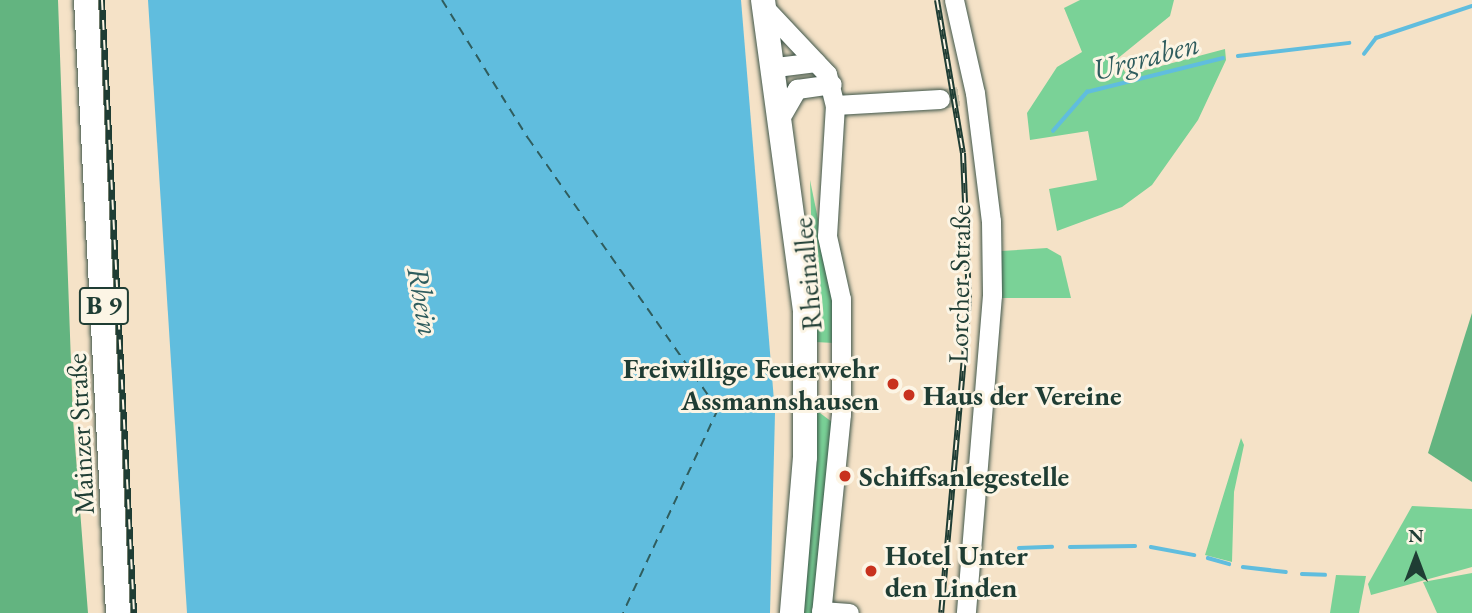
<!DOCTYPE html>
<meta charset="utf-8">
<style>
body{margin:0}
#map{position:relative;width:1472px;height:613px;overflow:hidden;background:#f5e2c7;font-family:"EB Garamond",serif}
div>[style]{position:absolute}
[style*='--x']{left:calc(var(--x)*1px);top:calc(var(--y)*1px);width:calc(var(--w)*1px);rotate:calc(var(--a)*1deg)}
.green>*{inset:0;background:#7ad297}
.forest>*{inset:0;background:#63b480}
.water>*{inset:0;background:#60bdde}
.stream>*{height:3.5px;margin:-1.75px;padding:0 1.75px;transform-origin:1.75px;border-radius:1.75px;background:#60bdde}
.ferry>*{height:2px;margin-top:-1px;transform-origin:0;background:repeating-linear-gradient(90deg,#2f5d5e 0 9px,transparent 0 16px)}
.minor-tunnel>*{height:19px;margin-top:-9.5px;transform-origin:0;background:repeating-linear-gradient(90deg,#cac1aa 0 19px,transparent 0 29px)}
.roads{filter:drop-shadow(0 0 2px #3f564a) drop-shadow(0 0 2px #3f564a)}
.minor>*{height:19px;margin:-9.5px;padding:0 9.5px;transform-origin:9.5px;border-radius:9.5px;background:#fff}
.major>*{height:24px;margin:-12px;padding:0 12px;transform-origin:12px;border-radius:12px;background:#fff}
.rail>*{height:6px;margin-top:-3px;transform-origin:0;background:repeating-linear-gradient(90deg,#fcf5e5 0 10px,#1f3d34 0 20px);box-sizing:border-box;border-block:2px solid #1f3d34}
.dots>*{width:19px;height:19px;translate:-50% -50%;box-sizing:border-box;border:4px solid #fcf5e5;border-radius:50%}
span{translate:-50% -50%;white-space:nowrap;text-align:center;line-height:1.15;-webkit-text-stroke:6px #fcf5e5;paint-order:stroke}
.shield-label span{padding:2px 5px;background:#fcf5e5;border:2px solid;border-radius:5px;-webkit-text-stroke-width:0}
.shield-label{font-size:26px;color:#1f3d34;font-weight:700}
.street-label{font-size:28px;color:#1f3d34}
.poi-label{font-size:28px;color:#1f3d34;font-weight:700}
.right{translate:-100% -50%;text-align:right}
.left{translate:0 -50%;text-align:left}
.water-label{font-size:30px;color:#2f5d5e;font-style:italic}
.north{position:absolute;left:1381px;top:522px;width:70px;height:70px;-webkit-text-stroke:5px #fcf5e5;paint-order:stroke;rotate:0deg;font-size:19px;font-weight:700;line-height:28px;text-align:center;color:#1f3d34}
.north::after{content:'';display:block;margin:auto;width:24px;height:32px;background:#1f3d34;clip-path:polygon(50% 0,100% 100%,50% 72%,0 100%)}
</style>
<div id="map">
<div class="green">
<div style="clip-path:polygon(1080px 0,1174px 0,1170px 16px,1117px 59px,1127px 75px,1225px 49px,1226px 60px,1198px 120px,1152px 185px,1122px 207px,1057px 231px,1049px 189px,1097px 180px,1088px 131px,1030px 140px,1027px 113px,1057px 67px,1082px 52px,1064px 8px)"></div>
<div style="clip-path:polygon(810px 180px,834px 297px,834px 343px,815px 342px)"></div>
<div style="clip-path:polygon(1047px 248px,1061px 256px,1071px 298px,999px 298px,1001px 251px)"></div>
<div style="clip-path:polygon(816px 410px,832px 422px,814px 613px,801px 613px)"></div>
<div style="clip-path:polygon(1241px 438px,1244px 445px,1234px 492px,1232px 562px,1205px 555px)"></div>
<div style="clip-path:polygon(1412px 506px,1472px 509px,1472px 567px,1371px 595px,1368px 584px)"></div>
<div style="clip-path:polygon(1472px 573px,1472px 613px,1437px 613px,1423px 582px)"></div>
<div style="clip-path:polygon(1336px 575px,1366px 576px,1359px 613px,1330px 613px)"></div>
</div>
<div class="forest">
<div style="clip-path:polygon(0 0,58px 0,73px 419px,88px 613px,0 613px)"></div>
<div style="clip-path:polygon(1472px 313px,1472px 482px,1428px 453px)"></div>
</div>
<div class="water">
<div style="clip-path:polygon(148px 0,741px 0,775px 413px,770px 613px,187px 613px)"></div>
</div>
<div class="stream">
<div style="--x:1364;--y:54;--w:20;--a:-53"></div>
<div style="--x:1376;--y:38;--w:101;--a:-18.4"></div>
<div style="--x:1238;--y:56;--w:112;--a:-6.7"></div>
<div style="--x:1053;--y:131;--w:52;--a:-48.9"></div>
<div style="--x:1087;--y:92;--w:140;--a:-14"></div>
<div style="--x:1070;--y:547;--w:65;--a:-0.9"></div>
<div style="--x:1151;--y:547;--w:44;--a:10.5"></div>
<div style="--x:1019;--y:548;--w:33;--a:-2"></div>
<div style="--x:1208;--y:558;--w:22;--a:16"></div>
<div style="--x:1243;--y:567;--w:43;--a:6.6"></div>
<div style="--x:1302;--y:574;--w:23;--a:2"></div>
</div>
<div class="ferry">
<div style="--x:442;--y:0;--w:163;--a:58.1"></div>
<div style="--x:528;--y:138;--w:331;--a:55"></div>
<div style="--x:718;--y:409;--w:225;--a:115"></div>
</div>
<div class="minor-tunnel">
<div style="--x:940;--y:99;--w:24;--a:-9"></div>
</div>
<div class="roads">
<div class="minor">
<div style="--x:954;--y:0;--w:95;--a:77.3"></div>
<div style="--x:975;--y:93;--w:129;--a:82.9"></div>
<div style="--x:991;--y:221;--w:74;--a:89.2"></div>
<div style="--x:992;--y:295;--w:319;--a:94.7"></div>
<div style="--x:764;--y:7;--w:92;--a:46.8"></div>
<div style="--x:827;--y:74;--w:32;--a:76"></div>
<div style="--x:835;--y:105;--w:131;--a:93.5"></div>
<div style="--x:827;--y:236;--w:65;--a:77.5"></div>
<div style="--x:841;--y:299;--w:115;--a:90"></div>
<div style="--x:841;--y:414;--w:200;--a:95.7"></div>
<div style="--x:776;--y:67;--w:40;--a:-7.1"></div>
<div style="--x:835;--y:105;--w:105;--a:-3.3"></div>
<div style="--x:783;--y:113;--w:28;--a:-60"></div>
<div style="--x:797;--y:89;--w:35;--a:-8"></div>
<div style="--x:821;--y:611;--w:28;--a:4"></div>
</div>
<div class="major">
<div style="--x:86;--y:0;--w:614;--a:87.01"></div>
<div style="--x:763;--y:0;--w:313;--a:82.3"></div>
<div style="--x:805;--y:310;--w:147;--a:90"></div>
<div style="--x:805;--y:457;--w:157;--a:94.8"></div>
</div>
</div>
<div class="rail">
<div style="--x:102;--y:0;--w:614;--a:87.01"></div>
<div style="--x:937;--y:0;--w:155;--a:80.4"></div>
<div style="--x:963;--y:153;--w:148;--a:87.7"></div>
<div style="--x:969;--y:301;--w:313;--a:95.1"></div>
</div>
<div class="dots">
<div style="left:893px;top:384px;background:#c8321e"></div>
<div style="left:909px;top:395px;background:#c8321e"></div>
<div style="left:845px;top:476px;background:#c8321e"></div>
<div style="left:871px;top:571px;background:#c8321e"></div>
</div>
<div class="shield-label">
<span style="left:104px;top:306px">B 9</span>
</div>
<div class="street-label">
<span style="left:807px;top:274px;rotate:-95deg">Rheinallee</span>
<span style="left:959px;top:284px;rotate:-89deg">Lorcher Straße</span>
<span style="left:80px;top:434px;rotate:-93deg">Mainzer Straße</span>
</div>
<div class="poi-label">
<span class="right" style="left:879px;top:384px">Freiwillige Feuerwehr<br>Assmannshausen</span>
<span class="left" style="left:923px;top:395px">Haus der Vereine</span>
<span class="left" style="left:859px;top:476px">Schiffsanlegestelle</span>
<span class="left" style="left:885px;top:571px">Hotel Unter<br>den Linden</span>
</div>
<div class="water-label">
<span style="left:1146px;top:57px;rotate:-15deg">Urgraben</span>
<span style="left:423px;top:301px;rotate:80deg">Rhein</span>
</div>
<div class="north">N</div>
</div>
